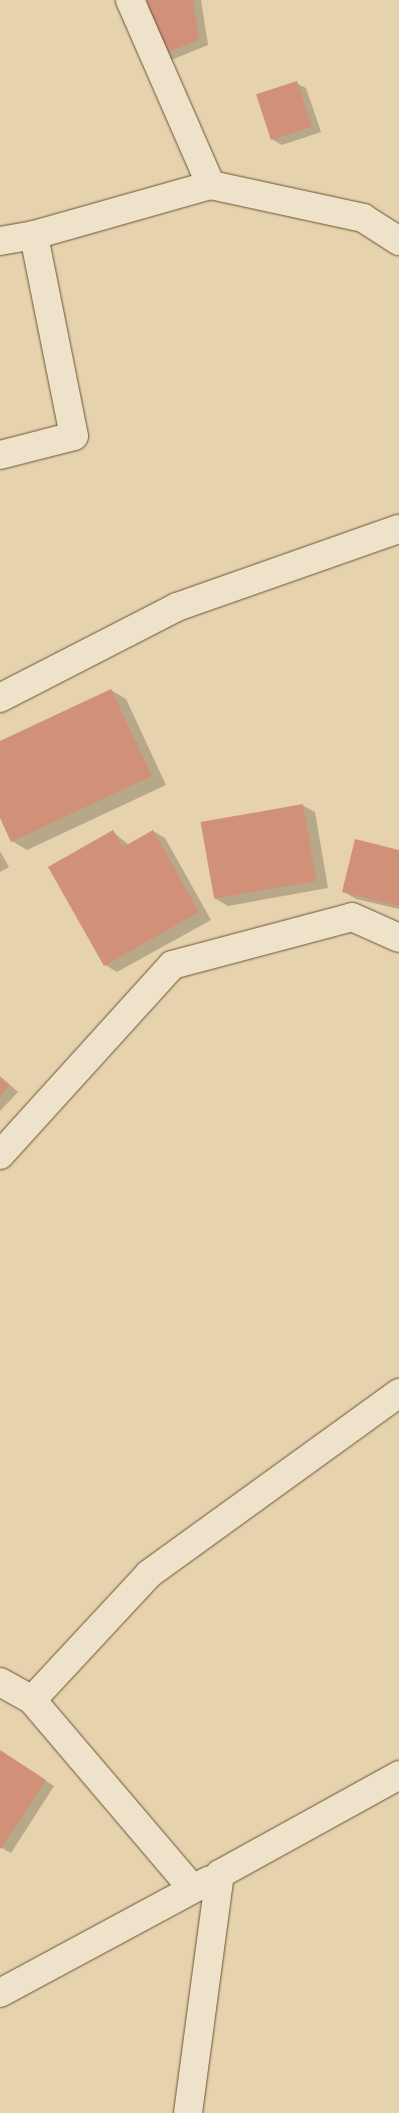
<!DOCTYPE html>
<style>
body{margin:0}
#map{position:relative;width:399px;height:2113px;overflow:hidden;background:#e6d2ad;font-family:"Libre Caslon Text",serif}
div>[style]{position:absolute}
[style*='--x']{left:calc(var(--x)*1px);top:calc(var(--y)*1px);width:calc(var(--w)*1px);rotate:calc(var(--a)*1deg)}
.shadow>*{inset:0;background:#0003}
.building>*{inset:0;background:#d19178;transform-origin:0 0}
.roads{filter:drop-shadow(0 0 1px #6b5434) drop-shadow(0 0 1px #6b5434)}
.street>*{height:28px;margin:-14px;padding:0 14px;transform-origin:14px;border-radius:14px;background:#efe2ca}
span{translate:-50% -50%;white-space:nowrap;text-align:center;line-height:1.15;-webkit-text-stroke:4px #efe2ca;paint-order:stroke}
</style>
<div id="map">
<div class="shadow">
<div style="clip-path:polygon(151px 0,201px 0,208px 45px,166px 62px)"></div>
<div style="clip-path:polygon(296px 83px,306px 88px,321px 132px,282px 145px,273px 140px)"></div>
<div style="clip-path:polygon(111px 690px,126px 699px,166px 785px,27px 850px,12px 841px,0 815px,0 742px)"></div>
<div style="clip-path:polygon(302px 805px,315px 812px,328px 888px,228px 906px,216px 899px)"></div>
<div style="clip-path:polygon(153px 831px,165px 838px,211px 920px,117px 972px,105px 965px,113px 832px,129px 845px)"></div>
<div style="clip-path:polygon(0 851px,9px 867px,0 872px)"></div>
<div style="clip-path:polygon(399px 851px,399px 909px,356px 899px,344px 892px)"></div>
<div style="clip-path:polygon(0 1076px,18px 1092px,0 1111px)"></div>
<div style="clip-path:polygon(0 1751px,54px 1786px,11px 1853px,0 1847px)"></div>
</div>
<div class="building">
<div style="clip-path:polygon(147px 0,193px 0,199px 40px,155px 57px)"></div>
<div style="left:297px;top:81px;width:48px;height:43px;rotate:72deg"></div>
<div style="clip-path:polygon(111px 689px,152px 776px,11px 842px,0 818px,0 741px)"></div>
<div style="left:303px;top:804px;width:78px;height:104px;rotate:80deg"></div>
<div style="clip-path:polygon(113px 830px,123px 847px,153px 830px,199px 912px,104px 966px,48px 867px)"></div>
<div style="clip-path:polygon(355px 839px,399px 850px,399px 906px,342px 892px)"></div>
<div style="clip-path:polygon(0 1078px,9px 1086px,0 1096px)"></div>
<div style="clip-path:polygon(0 1750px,46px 1780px,1px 1849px,0 1848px)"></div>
</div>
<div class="roads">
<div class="street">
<div style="--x:130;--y:0;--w:202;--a:66.4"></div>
<div style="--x:0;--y:241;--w:35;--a:-10"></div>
<div style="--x:34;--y:235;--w:184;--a:-15.8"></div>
<div style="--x:211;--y:185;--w:156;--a:12.2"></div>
<div style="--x:363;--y:218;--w:43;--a:32.6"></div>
<div style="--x:0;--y:455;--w:76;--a:-14.4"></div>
<div style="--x:74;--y:436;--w:205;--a:-101.3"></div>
<div style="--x:0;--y:698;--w:199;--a:-27.2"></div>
<div style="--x:177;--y:607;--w:235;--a:-19.4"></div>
<div style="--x:0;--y:1155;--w:256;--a:-47.8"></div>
<div style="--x:172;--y:965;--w:186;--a:-14.9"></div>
<div style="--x:352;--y:917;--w:51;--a:24.1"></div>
<div style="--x:0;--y:1682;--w:37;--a:29"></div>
<div style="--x:32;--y:1700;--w:248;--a:49.6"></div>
<div style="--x:32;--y:1700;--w:172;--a:-47.1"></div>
<div style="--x:149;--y:1574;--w:309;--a:-35.9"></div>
<div style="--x:0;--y:1993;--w:238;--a:-28.3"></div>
<div style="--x:188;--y:2113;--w:241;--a:-82.4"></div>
<div style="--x:220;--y:1874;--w:205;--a:-28.9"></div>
</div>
</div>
</div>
